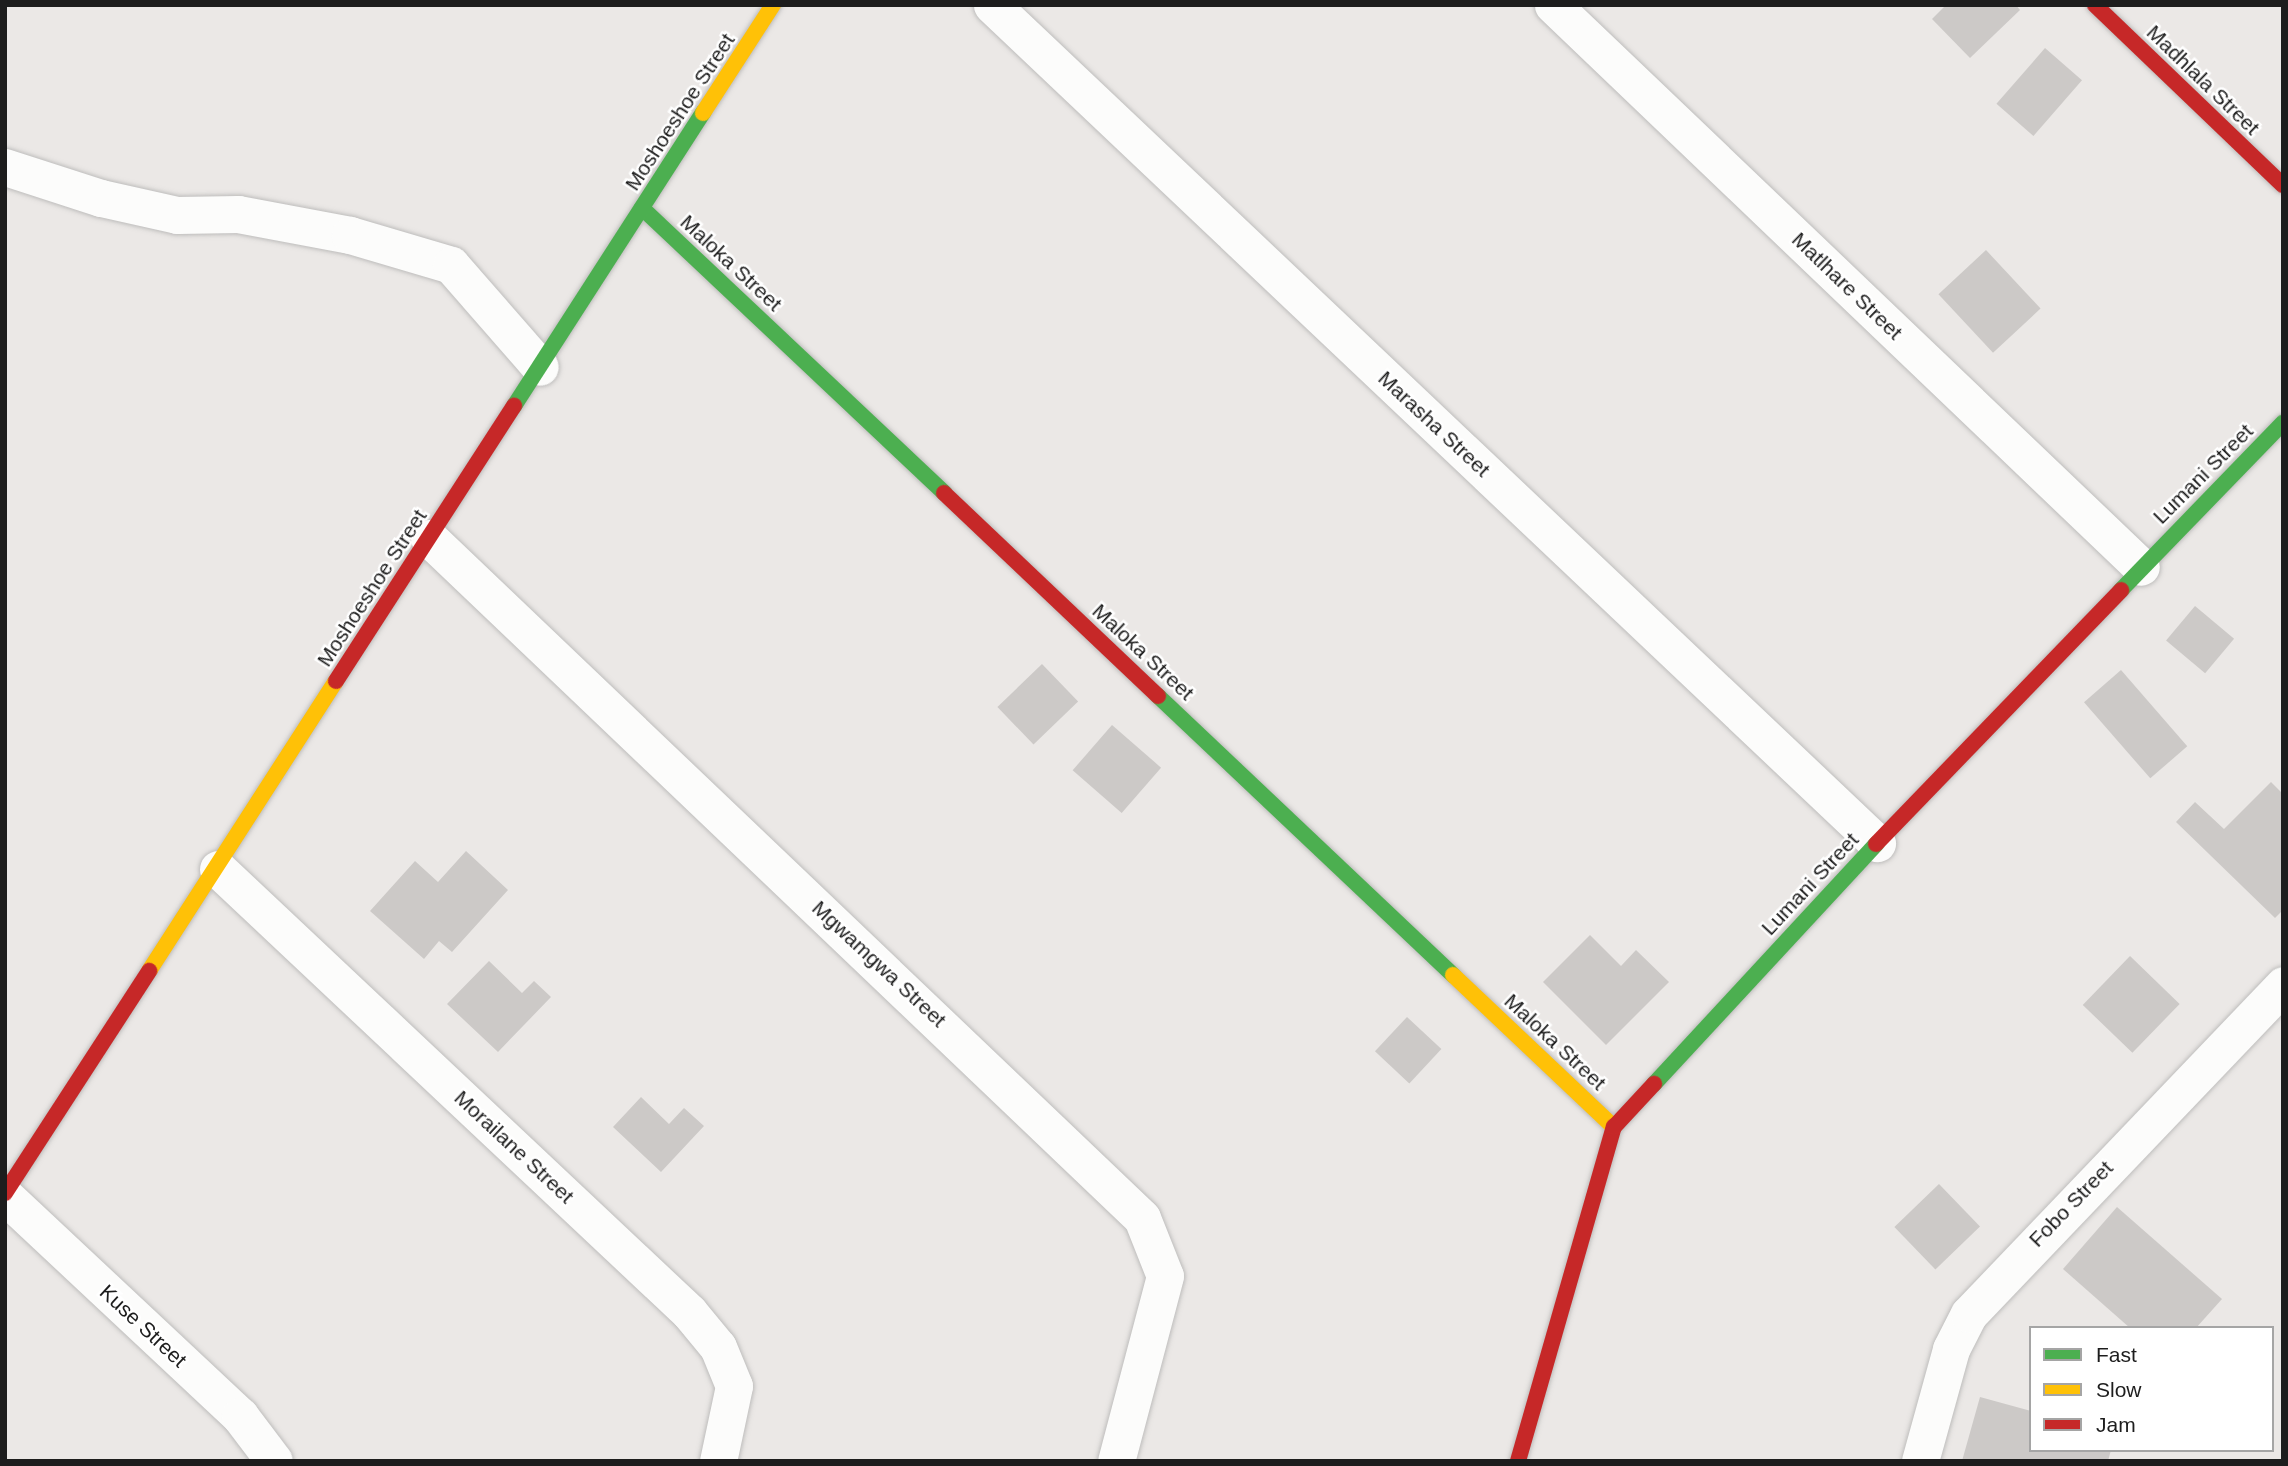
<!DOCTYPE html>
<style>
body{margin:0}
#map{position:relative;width:2288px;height:1466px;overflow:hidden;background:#ebe8e6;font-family:Helvetica,sans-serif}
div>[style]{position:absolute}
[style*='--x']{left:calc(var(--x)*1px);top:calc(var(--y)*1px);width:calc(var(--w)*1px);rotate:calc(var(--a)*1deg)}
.building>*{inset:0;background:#ccc9c7;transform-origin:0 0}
.roads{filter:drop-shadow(0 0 2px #bebdbc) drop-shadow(0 0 2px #bebdbc)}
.street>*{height:37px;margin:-18.5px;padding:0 18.5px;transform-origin:18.5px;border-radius:18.5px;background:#fcfcfb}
.fast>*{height:16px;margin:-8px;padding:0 8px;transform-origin:8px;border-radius:8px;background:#4caf50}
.slow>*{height:16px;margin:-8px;padding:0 8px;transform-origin:8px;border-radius:8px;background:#ffc107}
.jam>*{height:16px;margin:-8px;padding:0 8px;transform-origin:8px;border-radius:8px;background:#c62828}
span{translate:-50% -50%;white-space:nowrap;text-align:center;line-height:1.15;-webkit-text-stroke:5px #fff;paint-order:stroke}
.street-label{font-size:21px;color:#1d1d1d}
.frame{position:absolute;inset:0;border:7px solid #1d1d1d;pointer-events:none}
.legend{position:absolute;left:2029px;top:1326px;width:245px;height:126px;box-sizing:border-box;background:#fff;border:2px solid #a5a5a5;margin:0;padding:9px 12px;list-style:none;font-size:21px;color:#1d1d1d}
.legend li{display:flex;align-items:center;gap:14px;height:35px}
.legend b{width:35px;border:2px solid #a5a5a5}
</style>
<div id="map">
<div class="building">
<div style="clip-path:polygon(1946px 5px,2016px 5px,2020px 10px,1970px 58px,1932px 19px)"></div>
<div style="left:2045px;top:48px;width:49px;height:74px;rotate:41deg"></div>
<div style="left:1986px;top:250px;width:80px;height:65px;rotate:47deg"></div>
<div style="left:2195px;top:606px;width:51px;height:45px;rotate:40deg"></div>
<div style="left:1042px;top:664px;width:52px;height:62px;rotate:46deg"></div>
<div style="left:2121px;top:670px;width:101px;height:49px;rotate:49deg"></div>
<div style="left:1112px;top:725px;width:65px;height:60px;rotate:41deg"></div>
<div style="clip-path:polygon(2271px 782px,2283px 794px,2283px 910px,2275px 918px,2176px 822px,2195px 802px,2224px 829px)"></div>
<div style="clip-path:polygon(466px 851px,508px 890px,452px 952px,439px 941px,424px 959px,370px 911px,415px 861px,438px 882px)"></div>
<div style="clip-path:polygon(1590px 935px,1621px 966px,1636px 950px,1669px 982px,1606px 1045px,1543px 982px)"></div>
<div style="left:2130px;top:956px;width:69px;height:68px;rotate:44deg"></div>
<div style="clip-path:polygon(489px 961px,522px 993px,534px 981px,551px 997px,498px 1052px,447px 1004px)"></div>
<div style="left:1407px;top:1017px;width:47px;height:47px;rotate:43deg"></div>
<div style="clip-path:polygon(641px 1097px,669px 1124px,684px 1108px,704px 1126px,661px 1172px,613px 1127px)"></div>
<div style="left:1939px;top:1184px;width:59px;height:62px;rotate:46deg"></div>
<div style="clip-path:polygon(2117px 1207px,2222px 1299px,2196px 1328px,2130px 1328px,2063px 1269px)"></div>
<div style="clip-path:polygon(1980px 1397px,2031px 1411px,2031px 1450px,2111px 1450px,2108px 1461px,1962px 1461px)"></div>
</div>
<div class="roads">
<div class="street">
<div style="--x:992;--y:5;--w:1219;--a:43.44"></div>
<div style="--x:1553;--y:5;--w:813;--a:43.7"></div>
<div style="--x:5;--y:167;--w:101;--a:17.9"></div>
<div style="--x:101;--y:198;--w:78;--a:12.6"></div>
<div style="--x:177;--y:215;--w:61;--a:-0.9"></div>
<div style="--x:238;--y:214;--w:114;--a:10.6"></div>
<div style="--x:350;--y:235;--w:105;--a:16.5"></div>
<div style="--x:451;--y:265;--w:135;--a:48.9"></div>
<div style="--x:429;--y:538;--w:985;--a:43.64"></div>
<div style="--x:1142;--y:1218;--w:62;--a:68.4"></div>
<div style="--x:1165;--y:1276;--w:191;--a:104.8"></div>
<div style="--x:218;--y:869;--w:647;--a:43.25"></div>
<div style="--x:689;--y:1312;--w:45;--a:50.4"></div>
<div style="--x:718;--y:1347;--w:42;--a:67.7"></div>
<div style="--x:734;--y:1386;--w:77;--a:102"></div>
<div style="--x:5;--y:1196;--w:322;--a:43.1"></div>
<div style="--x:240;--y:1416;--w:56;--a:52.9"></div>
<div style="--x:1920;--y:1461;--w:116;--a:-74.5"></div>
<div style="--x:1951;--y:1349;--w:39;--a:-63"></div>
<div style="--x:1969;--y:1314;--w:455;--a:-46.3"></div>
</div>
<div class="fast">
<div style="--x:642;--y:208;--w:415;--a:43.3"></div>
<div style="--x:514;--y:406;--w:349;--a:-57.2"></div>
<div style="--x:2121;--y:590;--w:233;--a:-45.9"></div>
<div style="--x:1158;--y:696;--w:406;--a:43.4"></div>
<div style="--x:1654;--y:1084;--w:327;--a:-47.2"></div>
</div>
<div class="slow">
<div style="--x:703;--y:113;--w:129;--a:-57.1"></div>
<div style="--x:149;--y:971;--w:345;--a:-57.2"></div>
<div style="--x:1453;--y:975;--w:221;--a:43.4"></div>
</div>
<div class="jam">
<div style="--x:2095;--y:5;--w:260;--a:43.8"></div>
<div style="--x:944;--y:493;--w:295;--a:43.5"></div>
<div style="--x:336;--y:681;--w:328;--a:-57.1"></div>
<div style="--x:1876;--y:844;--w:353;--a:-46"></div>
<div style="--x:5;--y:1193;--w:265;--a:-57"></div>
<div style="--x:1518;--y:1461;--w:348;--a:-74"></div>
<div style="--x:1614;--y:1127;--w:59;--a:-47.1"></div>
</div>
</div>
<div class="street-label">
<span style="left:2203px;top:80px;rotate:44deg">Madhlala Street</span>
<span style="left:680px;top:112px;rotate:-57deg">Moshoeshoe Street</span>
<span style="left:731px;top:263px;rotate:43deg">Maloka Street</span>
<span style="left:1847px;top:286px;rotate:44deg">Matlhare Street</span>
<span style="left:1434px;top:424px;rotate:43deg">Marasha Street</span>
<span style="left:2203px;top:474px;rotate:-45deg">Lumani Street</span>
<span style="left:372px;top:588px;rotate:-57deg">Moshoeshoe Street</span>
<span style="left:1143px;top:652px;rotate:43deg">Maloka Street</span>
<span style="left:1810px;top:884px;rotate:-47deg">Lumani Street</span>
<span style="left:879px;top:964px;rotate:43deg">Mgwamgwa Street</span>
<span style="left:1555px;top:1042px;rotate:43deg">Maloka Street</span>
<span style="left:514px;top:1147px;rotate:43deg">Morailane Street</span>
<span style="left:2071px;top:1204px;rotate:-46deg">Fobo Street</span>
<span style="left:143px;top:1326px;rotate:43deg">Kuse Street</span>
</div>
<div class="frame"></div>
<ul class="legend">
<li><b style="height:9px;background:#4caf50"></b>Fast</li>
<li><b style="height:9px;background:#ffc107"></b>Slow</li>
<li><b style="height:9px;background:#c62828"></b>Jam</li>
</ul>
</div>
